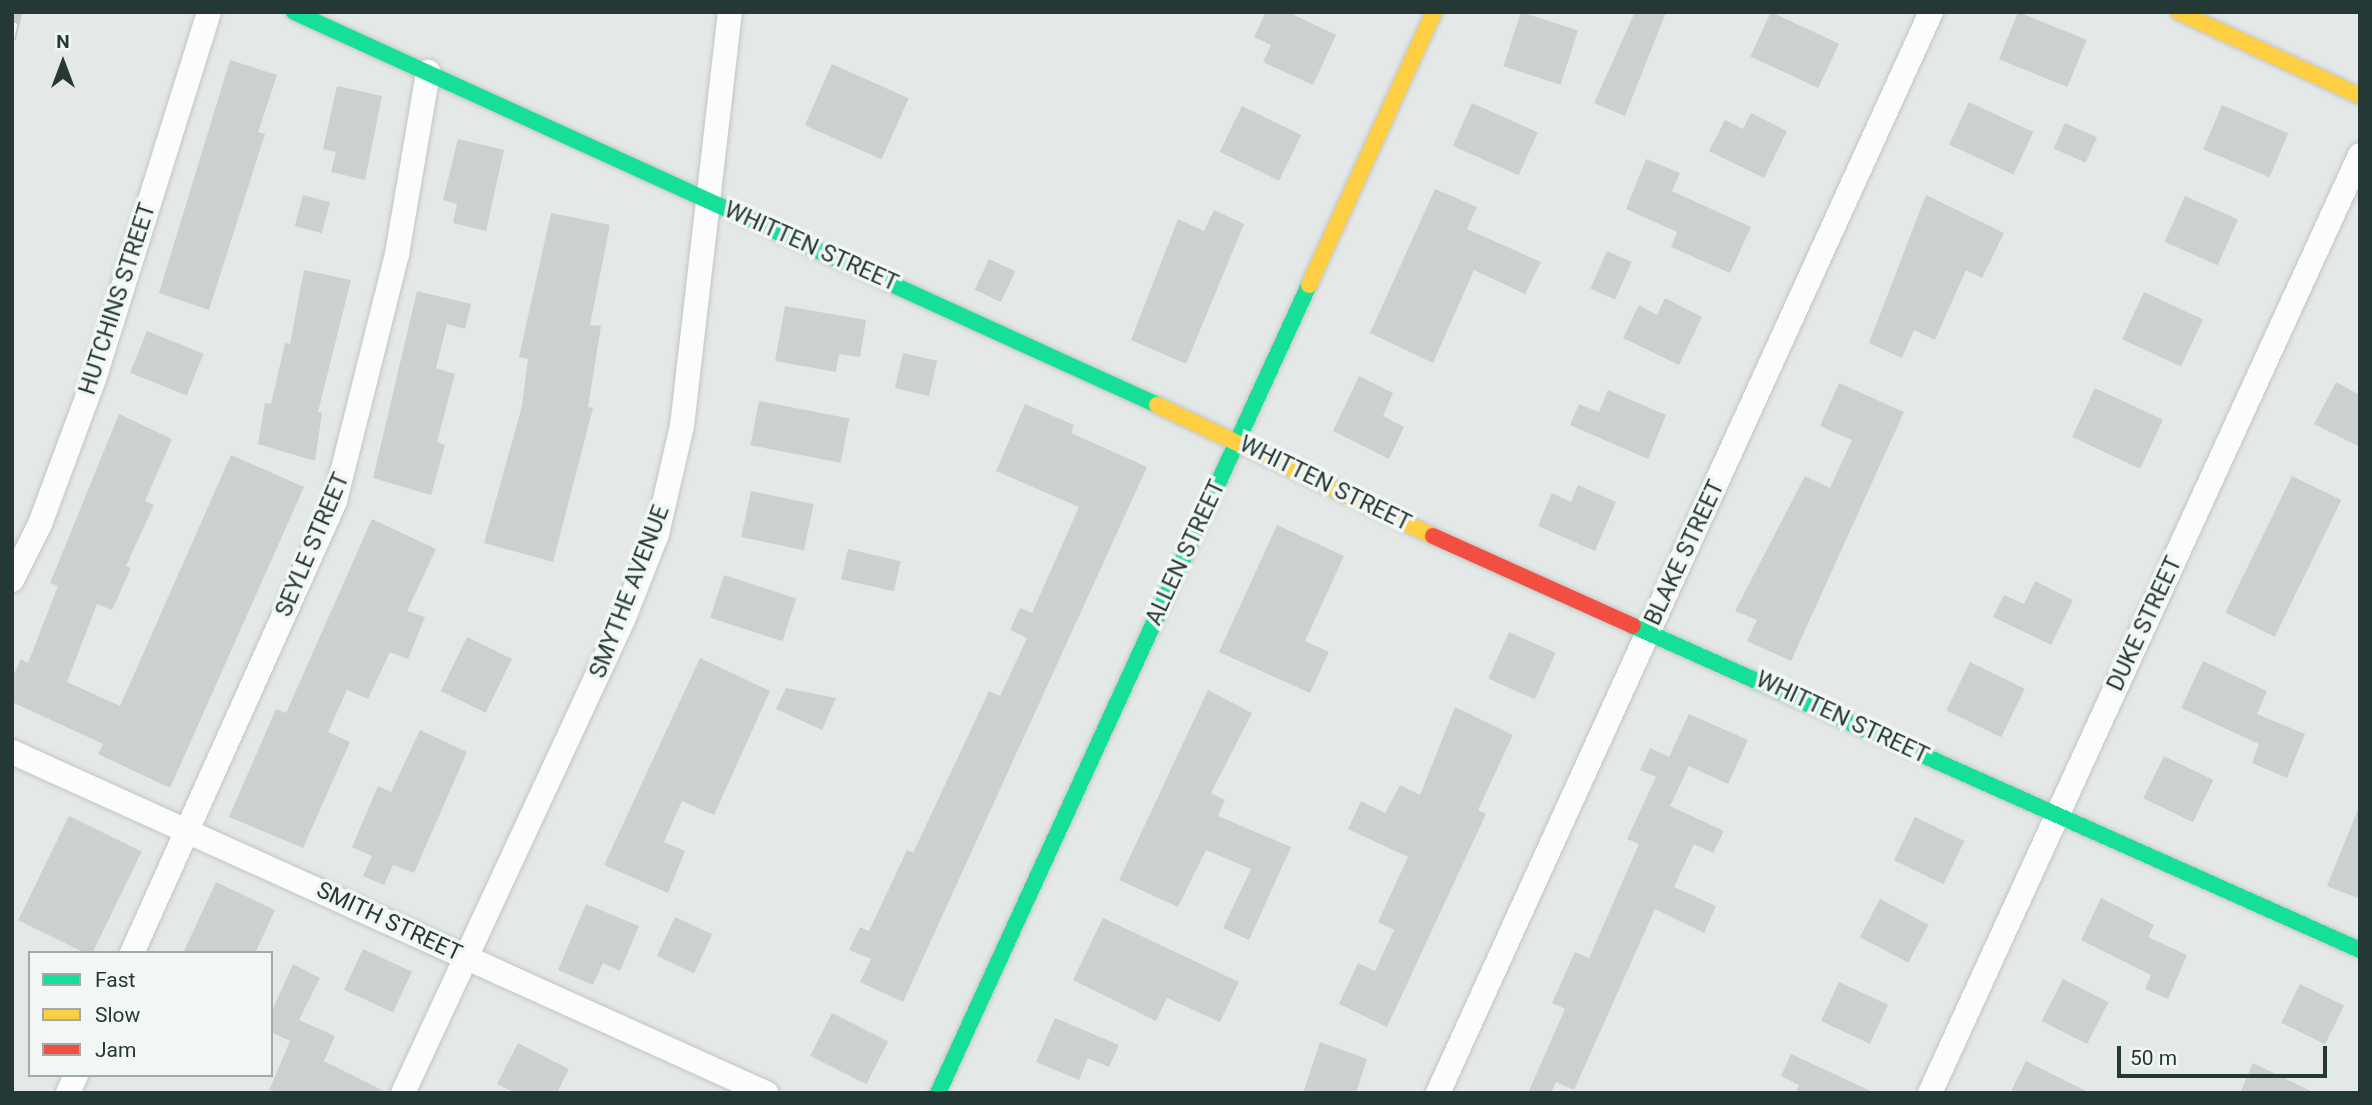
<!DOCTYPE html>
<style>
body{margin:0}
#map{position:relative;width:2372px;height:1105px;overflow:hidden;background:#e4e8e7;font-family:Roboto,sans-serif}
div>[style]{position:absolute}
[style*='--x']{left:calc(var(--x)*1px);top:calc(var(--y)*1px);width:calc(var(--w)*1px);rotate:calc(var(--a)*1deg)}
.building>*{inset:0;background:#ccd1d0;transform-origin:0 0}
.roads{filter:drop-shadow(0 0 2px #c1c5c4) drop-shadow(0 0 2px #c1c5c4)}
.street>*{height:24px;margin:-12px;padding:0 12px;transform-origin:12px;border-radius:12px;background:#fbfcfb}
.fast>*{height:16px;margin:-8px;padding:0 8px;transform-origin:8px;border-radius:8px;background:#16e098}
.slow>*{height:16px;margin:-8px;padding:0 8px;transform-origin:8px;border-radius:8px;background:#ffcf43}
.jam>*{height:16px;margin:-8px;padding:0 8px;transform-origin:8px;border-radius:8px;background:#f24e42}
.rail>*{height:8px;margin-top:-4px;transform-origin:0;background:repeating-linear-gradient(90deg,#f2f7f5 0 16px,#c7c9c9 0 32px);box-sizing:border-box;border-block:2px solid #c7c9c9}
span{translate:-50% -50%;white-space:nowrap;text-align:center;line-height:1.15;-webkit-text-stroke:7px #f2f7f5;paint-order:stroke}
.street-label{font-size:23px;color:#243936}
.frame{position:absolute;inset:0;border:14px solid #243936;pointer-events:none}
.legend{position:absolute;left:28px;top:951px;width:245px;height:126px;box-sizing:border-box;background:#f2f7f5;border:2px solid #a0aba9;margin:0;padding:9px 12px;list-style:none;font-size:21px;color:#243936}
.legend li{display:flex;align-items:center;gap:14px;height:35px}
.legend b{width:35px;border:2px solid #a0aba9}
.north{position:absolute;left:28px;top:28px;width:70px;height:70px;-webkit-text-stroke:5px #f2f7f5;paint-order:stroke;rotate:0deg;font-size:19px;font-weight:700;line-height:28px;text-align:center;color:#243936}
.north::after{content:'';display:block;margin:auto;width:24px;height:32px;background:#243936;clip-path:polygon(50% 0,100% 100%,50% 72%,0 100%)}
.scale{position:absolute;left:2117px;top:1046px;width:210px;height:32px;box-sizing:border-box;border:4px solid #243936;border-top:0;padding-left:9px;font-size:21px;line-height:24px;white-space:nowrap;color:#243936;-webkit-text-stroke:5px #f2f7f5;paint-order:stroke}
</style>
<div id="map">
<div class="building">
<div style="clip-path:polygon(1266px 12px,1288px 12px,1336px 35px,1313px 85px,1263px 62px,1271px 45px,1254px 37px)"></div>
<div style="left:1521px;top:12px;width:60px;height:57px;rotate:18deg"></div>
<div style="clip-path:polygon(1635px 12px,1666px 12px,1625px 116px,1594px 103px)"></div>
<div style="left:1771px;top:12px;width:75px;height:49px;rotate:25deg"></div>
<div style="left:2018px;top:12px;width:74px;height:51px;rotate:22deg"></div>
<div style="clip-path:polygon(230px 60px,277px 75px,258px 132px,265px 134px,209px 310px,159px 293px)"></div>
<div style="left:832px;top:64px;width:84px;height:67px;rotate:24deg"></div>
<div style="clip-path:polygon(337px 86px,382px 96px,365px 180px,331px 172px,336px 152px,323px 149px)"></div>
<div style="left:1969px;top:102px;width:71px;height:47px;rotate:25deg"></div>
<div style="left:1472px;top:103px;width:72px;height:47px;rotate:24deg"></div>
<div style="left:2222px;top:105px;width:72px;height:48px;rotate:23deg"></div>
<div style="left:1242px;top:106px;width:66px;height:51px;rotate:26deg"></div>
<div style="clip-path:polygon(1751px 113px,1787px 131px,1764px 178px,1709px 151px,1725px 120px,1743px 129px)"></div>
<div style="left:2065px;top:123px;width:35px;height:28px;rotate:24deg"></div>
<div style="clip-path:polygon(458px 139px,504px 150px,486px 231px,453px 223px,457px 204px,443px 200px)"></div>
<div style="clip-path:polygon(1646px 159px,1680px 173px,1672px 191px,1751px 227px,1730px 273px,1671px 247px,1677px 232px,1626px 209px)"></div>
<div style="clip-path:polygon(1435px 189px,1477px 207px,1467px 229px,1541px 262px,1525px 294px,1474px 270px,1433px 363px,1370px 333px)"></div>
<div style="left:303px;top:195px;width:28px;height:32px;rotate:15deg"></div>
<div style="clip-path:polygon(1926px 195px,2004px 233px,1982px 278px,1966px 270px,1935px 340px,1914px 330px,1902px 358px,1869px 343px)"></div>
<div style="left:2185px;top:196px;width:58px;height:50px;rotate:24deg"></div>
<div style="clip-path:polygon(1214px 210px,1244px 224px,1186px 364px,1131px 340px,1178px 219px,1204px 231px)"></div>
<div style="clip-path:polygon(551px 213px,610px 225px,590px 325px,601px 326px,588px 407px,593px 408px,553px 562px,484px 543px,522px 406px,528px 359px,519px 357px)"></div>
<div style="left:1607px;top:251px;width:27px;height:41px;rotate:24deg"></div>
<div style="left:989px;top:259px;width:29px;height:34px;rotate:25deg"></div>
<div style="clip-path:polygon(304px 270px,351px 280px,318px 412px,322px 413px,315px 461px,258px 444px,265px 403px,271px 404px,285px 343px,290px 344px)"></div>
<div style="clip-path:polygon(417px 291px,471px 304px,465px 329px,447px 324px,436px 368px,455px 374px,437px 442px,445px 445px,431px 495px,373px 478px)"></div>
<div style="left:2144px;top:292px;width:65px;height:52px;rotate:25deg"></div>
<div style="clip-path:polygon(1665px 298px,1702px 317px,1679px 365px,1623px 338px,1639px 305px,1657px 315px)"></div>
<div style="clip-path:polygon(785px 306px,866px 320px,860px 357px,839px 354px,836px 372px,775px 361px)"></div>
<div style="left:147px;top:331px;width:61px;height:45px;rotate:22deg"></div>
<div style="left:903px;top:353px;width:35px;height:36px;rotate:13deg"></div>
<div style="clip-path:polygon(1359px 376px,1393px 393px,1383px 416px,1404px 427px,1389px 459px,1333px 431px)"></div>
<div style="clip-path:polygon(2336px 382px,2360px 395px,2360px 447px,2314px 424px)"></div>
<div style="clip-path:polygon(1839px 383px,1904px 412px,1791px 661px,1747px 641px,1757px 620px,1735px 611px,1805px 476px,1830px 488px,1852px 440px,1820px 426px)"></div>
<div style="left:2095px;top:388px;width:75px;height:54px;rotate:25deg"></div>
<div style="clip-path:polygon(1608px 390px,1666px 415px,1648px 459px,1570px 425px,1579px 404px,1599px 412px)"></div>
<div style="left:759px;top:401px;width:92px;height:45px;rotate:11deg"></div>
<div style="clip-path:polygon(1025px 404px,1074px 425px,1071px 433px,1147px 467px,903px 1002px,860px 982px,871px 959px,849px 950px,860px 927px,869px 931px,907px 850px,913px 853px,989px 691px,1000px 696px,1027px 638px,1010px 630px,1020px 608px,1032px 613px,1079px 507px,996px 471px)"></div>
<div style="clip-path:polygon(119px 414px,172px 439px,145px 501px,154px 505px,126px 566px,131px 568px,112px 610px,97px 604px,67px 682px,120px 706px,231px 455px,304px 487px,170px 788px,98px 754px,103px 744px,12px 702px,12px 678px,21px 659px,28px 663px,58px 586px,50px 583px)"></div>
<div style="left:2292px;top:476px;width:55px;height:152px;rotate:26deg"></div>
<div style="clip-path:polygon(1578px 485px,1616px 502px,1595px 551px,1538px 526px,1552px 493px,1571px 502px)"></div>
<div style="left:751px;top:491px;width:64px;height:47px;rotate:12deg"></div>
<div style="clip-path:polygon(372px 519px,436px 549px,407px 611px,425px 617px,408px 659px,390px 652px,368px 699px,347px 690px,328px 732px,350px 742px,303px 848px,229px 817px,276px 709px,286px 713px)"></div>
<div style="clip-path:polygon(1277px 525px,1344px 556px,1305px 641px,1329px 652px,1310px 693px,1219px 652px)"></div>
<div style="left:848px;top:549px;width:54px;height:31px;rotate:13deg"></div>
<div style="left:724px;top:575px;width:76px;height:45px;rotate:18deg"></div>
<div style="clip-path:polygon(2035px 581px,2073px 600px,2051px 645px,1993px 617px,2004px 595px,2024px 604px)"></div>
<div style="left:1509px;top:632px;width:51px;height:51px;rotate:24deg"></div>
<div style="left:467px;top:637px;width:50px;height:60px;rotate:26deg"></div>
<div style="clip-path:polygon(700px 658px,770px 691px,714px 815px,682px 801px,664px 842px,685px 851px,668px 893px,604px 865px)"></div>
<div style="clip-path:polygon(2203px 661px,2267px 691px,2257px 714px,2305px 734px,2287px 778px,2252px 763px,2259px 744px,2181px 708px)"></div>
<div style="left:1970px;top:662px;width:61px;height:54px;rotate:26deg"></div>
<div style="clip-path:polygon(786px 688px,836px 698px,822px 730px,776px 709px)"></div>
<div style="clip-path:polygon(1208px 690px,1252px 713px,1211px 793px,1225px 800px,1218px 816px,1291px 847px,1249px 940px,1223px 928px,1251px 869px,1206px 850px,1178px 907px,1119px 880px)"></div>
<div style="clip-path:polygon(1455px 707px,1513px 735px,1478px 810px,1486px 814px,1387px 1027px,1339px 1004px,1358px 963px,1375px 971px,1394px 930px,1378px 922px,1408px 857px,1348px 829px,1361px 801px,1385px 813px,1400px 785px,1420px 795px)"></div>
<div style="clip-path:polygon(1689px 714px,1748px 740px,1728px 784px,1689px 766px,1670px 806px,1724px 831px,1713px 853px,1694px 844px,1674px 887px,1716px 906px,1704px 933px,1655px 909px,1574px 1090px,1556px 1082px,1551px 1093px,1528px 1093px,1565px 1009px,1552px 1003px,1575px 952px,1589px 958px,1639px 844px,1627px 839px,1656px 777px,1640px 770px,1650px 748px,1669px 757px)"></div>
<div style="clip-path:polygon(420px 730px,467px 752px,414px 873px,393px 865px,384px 885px,363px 876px,372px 856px,352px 847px,378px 786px,391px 792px)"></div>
<div style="left:2164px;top:756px;width:55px;height:47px;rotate:26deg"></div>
<div style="clip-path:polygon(2359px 807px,2360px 807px,2360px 899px,2327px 886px)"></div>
<div style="left:69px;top:816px;width:81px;height:116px;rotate:26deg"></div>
<div style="left:1915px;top:817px;width:55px;height:48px;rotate:26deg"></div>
<div style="clip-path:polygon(216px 882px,275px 910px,255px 953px,183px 953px)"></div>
<div style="clip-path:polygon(2101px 898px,2154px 925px,2148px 937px,2187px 955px,2168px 999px,2145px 989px,2151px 975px,2081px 940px)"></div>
<div style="left:1880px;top:899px;width:55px;height:43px;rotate:28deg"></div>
<div style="clip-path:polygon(586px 904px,639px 926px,620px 971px,603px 963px,593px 985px,558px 970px)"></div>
<div style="left:675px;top:917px;width:41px;height:43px;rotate:25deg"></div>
<div style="clip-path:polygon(1103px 918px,1239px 982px,1220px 1022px,1167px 998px,1156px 1021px,1073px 980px)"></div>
<div style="left:363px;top:949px;width:54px;height:45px;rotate:25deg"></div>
<div style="clip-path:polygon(293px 964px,320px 978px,299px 1020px,335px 1036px,324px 1061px,388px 1093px,268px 1093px,290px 1041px,271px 1032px,271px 1013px)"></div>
<div style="left:2063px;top:979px;width:51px;height:47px;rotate:27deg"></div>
<div style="left:1839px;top:982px;width:54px;height:43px;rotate:25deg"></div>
<div style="left:2300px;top:984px;width:49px;height:43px;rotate:26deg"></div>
<div style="left:832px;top:1013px;width:63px;height:48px;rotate:27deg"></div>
<div style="clip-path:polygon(1055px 1018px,1119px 1045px,1109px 1067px,1088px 1058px,1079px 1080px,1036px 1062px)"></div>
<div style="clip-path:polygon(1320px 1042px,1367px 1059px,1356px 1093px,1303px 1093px)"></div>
<div style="clip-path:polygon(518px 1043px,569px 1069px,557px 1093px,515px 1093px,497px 1084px)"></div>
<div style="clip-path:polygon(1791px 1054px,1875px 1093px,1796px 1093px,1799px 1085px,1781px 1076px)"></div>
<div style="clip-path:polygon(2026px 1061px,2090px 1093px,2010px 1093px)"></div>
<div style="clip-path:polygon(2253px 1063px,2315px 1093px,2240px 1093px)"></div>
</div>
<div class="roads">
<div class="street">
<div style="--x:12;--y:580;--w:63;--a:-63.4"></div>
<div style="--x:40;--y:524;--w:158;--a:-69.6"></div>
<div style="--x:95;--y:376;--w:381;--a:-72.6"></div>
<div style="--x:12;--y:752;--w:828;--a:24.34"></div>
<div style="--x:132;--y:953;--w:495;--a:-65.8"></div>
<div style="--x:335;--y:501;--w:255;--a:-75.9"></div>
<div style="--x:397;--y:254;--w:185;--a:-80.3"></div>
<div style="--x:68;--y:1093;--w:20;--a:-66"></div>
<div style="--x:403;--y:1093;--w:522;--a:-65.06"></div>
<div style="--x:623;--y:620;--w:92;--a:-68.4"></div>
<div style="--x:657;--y:534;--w:111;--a:-77"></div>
<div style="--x:682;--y:426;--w:417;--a:-83.4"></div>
<div style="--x:1438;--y:1093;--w:1188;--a:-65.48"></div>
<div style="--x:1930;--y:1093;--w:1032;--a:-65.37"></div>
</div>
<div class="fast">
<div style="--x:294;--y:12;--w:948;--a:24.48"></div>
<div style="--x:1633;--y:626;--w:796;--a:24.02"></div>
<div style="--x:938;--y:1093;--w:889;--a:-65.34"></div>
</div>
<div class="slow">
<div style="--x:2179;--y:12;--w:200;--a:24.9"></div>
<div style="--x:1309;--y:285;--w:300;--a:-65.4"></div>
<div style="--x:1157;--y:405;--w:306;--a:25.4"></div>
</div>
<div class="jam">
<div style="--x:1433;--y:536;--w:219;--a:24.2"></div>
</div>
</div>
<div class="rail">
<div style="--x:12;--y:39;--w:28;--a:-77"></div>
</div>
<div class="street-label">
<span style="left:811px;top:247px;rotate:24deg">WHITTEN STREET</span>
<span style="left:118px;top:299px;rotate:-72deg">HUTCHINS STREET</span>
<span style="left:1325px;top:484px;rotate:26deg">WHITTEN STREET</span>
<span style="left:313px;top:545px;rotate:-67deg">SEYLE STREET</span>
<span style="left:1186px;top:553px;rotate:-65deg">ALLEN STREET</span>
<span style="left:1685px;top:553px;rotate:-65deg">BLAKE STREET</span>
<span style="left:630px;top:592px;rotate:-69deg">SMYTHE AVENUE</span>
<span style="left:2145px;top:624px;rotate:-65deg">DUKE STREET</span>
<span style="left:1842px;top:718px;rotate:25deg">WHITTEN STREET</span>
<span style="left:389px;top:922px;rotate:25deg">SMITH STREET</span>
</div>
<div class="frame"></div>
<ul class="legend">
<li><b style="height:9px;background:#16e098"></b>Fast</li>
<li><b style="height:9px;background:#ffcf43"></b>Slow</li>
<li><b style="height:9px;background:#f24e42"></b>Jam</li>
</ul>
<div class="north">N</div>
<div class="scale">50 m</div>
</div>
